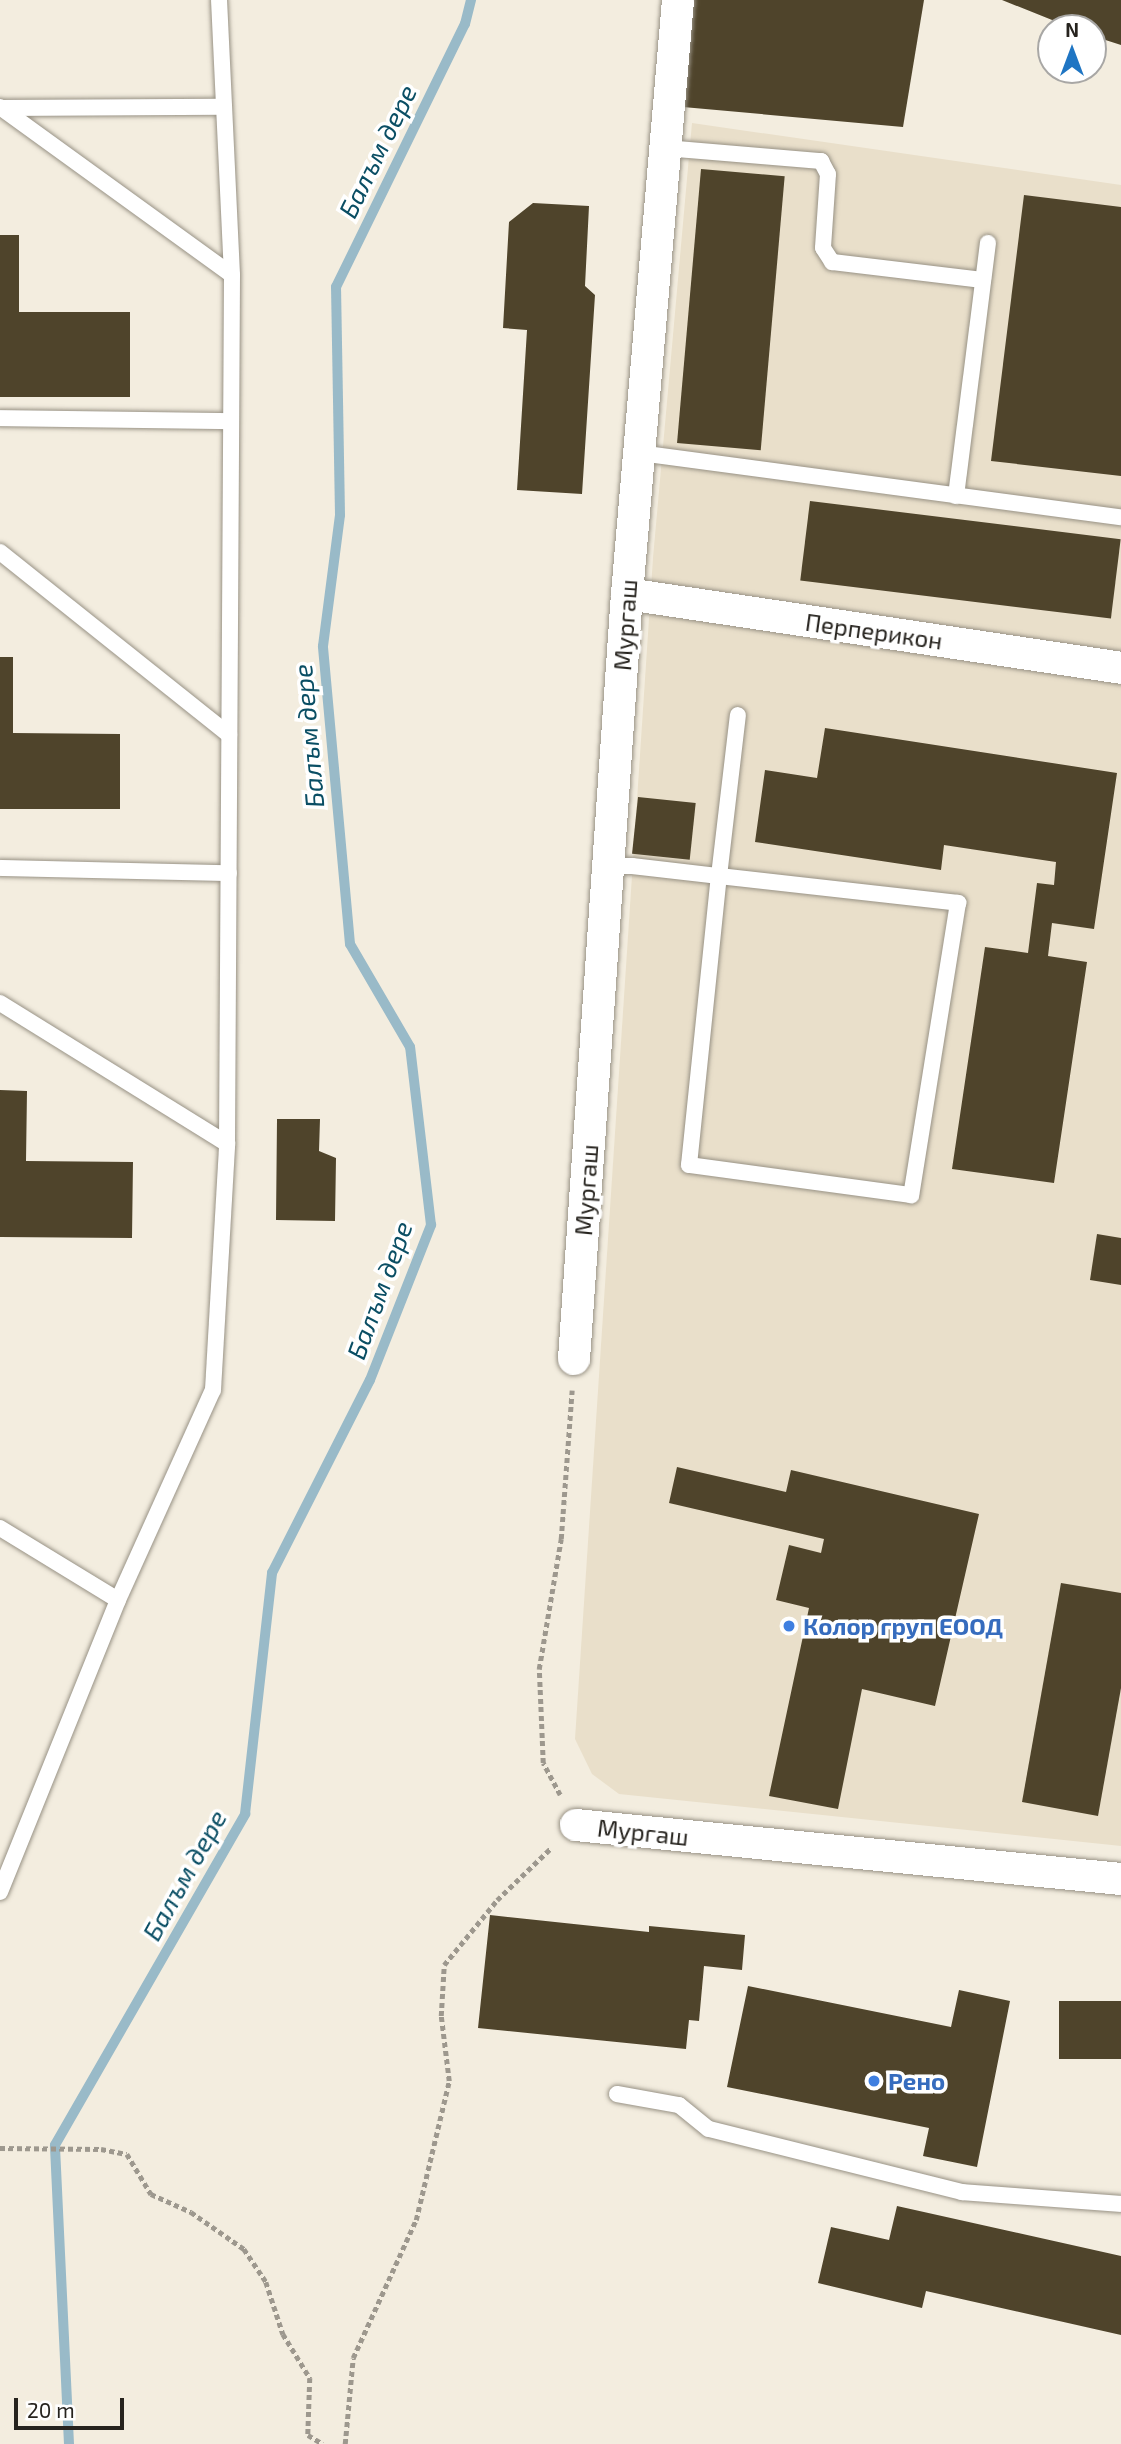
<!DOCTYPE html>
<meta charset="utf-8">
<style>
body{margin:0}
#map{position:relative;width:1121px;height:2444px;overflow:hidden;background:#f3eddf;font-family:"Exo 2",sans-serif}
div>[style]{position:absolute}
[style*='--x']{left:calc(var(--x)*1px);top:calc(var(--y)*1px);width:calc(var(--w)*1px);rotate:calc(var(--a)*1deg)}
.built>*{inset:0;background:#e9dfca}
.stream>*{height:10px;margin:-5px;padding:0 5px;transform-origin:5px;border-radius:5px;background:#99bac8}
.building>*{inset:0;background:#4f442b;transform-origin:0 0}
.path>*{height:4.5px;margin-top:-2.25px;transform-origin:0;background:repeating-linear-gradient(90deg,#9d988e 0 5px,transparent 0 8.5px)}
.roads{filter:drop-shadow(0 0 2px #989285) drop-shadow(0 0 2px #989285)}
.lane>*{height:16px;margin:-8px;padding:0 8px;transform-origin:8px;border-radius:8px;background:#fff}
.street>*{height:32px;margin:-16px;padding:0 16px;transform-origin:16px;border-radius:16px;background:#fff}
.dots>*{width:19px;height:19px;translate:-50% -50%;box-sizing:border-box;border:4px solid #fff;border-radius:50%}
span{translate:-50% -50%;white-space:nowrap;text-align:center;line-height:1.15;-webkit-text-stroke:7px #fff;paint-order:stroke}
.street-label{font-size:24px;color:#26231e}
.shop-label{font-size:24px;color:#366cbe;font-weight:700}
.left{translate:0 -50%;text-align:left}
.water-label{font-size:26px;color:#0a4e64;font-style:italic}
.north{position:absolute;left:1037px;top:14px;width:70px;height:70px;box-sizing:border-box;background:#fff;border:2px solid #a8a7a5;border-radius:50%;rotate:0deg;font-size:19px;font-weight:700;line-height:28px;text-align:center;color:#26231e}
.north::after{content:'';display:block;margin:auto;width:24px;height:32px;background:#1f75c3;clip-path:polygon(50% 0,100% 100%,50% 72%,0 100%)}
.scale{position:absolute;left:14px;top:2398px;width:110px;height:32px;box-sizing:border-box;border:4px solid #26231e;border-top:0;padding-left:9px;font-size:21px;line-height:24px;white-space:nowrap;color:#26231e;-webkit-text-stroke:5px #fff;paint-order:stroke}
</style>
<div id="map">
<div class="built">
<div style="clip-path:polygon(692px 123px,1121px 185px,1121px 1846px,619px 1794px,592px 1774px,575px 1739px,653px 558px)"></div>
</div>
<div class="stream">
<div style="--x:69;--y:2444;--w:299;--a:-92.7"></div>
<div style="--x:55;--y:2145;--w:382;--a:-60.1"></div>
<div style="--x:245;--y:1814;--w:243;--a:-83.6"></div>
<div style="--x:272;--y:1573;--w:216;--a:-63.1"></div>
<div style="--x:370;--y:1380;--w:167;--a:-68.5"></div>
<div style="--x:431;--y:1225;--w:179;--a:-96.7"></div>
<div style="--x:410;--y:1047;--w:119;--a:-120.2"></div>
<div style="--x:350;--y:944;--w:299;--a:-95.2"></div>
<div style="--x:323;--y:646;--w:132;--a:-82.6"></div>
<div style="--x:340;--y:515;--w:228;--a:-91"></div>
<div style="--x:336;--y:287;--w:293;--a:-63.9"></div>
<div style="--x:465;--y:24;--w:25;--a:-76"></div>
</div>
<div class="building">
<div style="clip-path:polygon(692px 0,924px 0,903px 127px,683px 107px)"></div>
<div style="clip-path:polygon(1002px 0,1121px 0,1121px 45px,1093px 36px,1093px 28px,1072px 28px)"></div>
<div style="left:701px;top:169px;width:84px;height:275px;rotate:5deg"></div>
<div style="clip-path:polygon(1024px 195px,1121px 207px,1121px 476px,991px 461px)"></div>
<div style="clip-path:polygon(533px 203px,589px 206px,585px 286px,595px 295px,582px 494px,517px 490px,527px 330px,503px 328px,509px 222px)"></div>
<div style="clip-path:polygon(0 235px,19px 235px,19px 312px,130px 312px,130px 397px,0 397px)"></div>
<div style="left:810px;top:501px;width:313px;height:80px;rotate:7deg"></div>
<div style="clip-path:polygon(0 657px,13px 657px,13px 733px,120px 734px,120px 809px,0 809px)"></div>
<div style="clip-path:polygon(825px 728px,1117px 773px,1094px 929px,1052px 923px,1048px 956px,1087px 962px,1054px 1183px,952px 1169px,985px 947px,1028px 953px,1037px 883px,1054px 885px,1056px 862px,944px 845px,941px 870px,755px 842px,765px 770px,817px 778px)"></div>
<div style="left:638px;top:797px;width:58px;height:57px;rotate:6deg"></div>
<div style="clip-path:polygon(0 1090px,27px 1091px,26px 1161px,133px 1162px,132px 1238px,0 1237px)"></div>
<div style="clip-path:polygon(277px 1119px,320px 1119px,319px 1151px,336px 1158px,335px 1221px,276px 1220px)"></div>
<div style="clip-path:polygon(1097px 1234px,1121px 1238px,1121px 1285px,1090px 1280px)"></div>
<div style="clip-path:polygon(677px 1467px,786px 1492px,791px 1470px,979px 1514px,935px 1706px,862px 1689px,838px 1809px,769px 1796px,809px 1608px,776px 1600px,789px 1545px,821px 1553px,824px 1539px,669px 1503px)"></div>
<div style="clip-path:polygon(1061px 1583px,1121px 1593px,1121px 1688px,1098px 1816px,1022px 1802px)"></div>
<div style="clip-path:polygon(490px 1915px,649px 1932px,649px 1926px,745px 1935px,742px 1970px,704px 1966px,699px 2021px,689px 2020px,686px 2049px,478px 2028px)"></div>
<div style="clip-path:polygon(748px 1986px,951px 2027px,959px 1990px,1010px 2001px,977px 2167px,923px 2156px,929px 2128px,727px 2087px)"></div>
<div style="left:1121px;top:2001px;width:58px;height:62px;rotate:90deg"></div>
<div style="clip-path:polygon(897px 2206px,1121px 2256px,1121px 2335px,926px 2291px,922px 2308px,818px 2283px,831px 2227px,889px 2240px)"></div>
</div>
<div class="path">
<div style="--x:560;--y:1795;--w:36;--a:-118"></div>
<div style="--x:543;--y:1763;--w:94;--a:-92.4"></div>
<div style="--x:539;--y:1669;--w:132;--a:-80.4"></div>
<div style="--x:561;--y:1539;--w:149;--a:-85.8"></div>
<div style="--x:0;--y:2148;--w:101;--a:0.6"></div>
<div style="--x:101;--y:2149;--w:26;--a:11"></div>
<div style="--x:127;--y:2154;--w:47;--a:59"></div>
<div style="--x:151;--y:2194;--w:44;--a:24.2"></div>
<div style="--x:191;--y:2212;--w:65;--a:34.9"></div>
<div style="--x:244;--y:2249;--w:40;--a:56"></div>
<div style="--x:266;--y:2282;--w:55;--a:71.9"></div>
<div style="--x:283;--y:2334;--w:52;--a:58.5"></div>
<div style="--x:310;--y:2378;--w:57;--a:92"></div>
<div style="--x:308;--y:2435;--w:17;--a:31"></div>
<div style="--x:345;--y:2444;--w:86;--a:-84.7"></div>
<div style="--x:353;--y:2358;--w:152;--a:-65.5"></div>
<div style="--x:416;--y:2220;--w:143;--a:-76.6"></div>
<div style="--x:449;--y:2081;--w:65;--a:-97"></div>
<div style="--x:441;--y:2016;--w:51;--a:-86.6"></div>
<div style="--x:444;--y:1965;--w:84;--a:-50.8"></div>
<div style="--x:497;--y:1900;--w:75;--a:-43.9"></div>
</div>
<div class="roads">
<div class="lane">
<div style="--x:0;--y:107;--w:286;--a:35.9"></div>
<div style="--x:1;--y:108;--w:223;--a:-0.3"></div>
<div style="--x:665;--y:148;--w:157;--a:4.8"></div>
<div style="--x:821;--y:161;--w:15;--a:62"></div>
<div style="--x:828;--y:174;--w:74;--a:93.9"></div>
<div style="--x:823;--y:248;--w:17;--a:57"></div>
<div style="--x:832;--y:262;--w:152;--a:6.8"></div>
<div style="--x:0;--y:418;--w:229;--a:0.8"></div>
<div style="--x:639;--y:453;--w:486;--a:7.6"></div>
<div style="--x:956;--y:496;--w:255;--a:-82.8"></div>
<div style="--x:0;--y:552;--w:293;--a:38.6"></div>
<div style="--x:607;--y:866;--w:25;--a:0"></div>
<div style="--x:632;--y:866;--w:88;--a:6.6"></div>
<div style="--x:719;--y:876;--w:241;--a:6.4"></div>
<div style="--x:958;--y:903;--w:296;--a:99.1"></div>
<div style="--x:911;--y:1195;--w:224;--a:-172.3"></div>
<div style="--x:689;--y:1165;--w:291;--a:-84.1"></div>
<div style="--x:719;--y:876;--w:162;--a:-83.3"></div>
<div style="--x:0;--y:868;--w:229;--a:1.3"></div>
<div style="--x:0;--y:1003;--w:267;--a:31.8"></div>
<div style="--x:0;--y:1528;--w:138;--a:31.4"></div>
<div style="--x:0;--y:1892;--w:315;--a:-68"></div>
<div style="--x:118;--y:1600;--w:230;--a:-65.7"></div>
<div style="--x:213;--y:1390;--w:246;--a:-86.7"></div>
<div style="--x:227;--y:1144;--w:869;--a:-89.67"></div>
<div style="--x:232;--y:275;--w:275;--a:-92.7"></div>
<div style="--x:617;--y:2094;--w:63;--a:10.1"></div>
<div style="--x:679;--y:2105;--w:38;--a:39"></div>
<div style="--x:709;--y:2129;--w:261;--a:14"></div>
<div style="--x:962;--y:2192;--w:159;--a:4.3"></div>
</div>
<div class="street">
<div style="--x:627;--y:594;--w:500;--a:8.5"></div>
<div style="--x:574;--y:1359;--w:767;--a:-86.04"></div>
<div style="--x:627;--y:594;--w:596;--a:-85.09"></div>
<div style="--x:576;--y:1825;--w:548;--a:5.66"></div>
</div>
</div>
<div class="dots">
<div style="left:789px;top:1626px;background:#3f7fe0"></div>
<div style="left:874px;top:2081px;background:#3f7fe0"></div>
</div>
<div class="street-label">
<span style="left:625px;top:625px;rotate:-86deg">Мургаш</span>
<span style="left:874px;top:631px;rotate:8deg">Перперикон</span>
<span style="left:586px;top:1190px;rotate:-86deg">Мургаш</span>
<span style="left:643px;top:1832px;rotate:6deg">Мургаш</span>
</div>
<div class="shop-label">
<span class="left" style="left:803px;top:1626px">Колор груп ЕООД</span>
<span class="left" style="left:888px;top:2081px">Рено</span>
</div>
<div class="water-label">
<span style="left:377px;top:151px;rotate:-64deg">Балъм дере</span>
<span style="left:308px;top:736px;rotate:-95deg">Балъм дере</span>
<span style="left:379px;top:1290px;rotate:-70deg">Балъм дере</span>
<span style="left:184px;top:1875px;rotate:-61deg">Балъм дере</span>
</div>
<div class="north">N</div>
<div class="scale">20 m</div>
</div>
